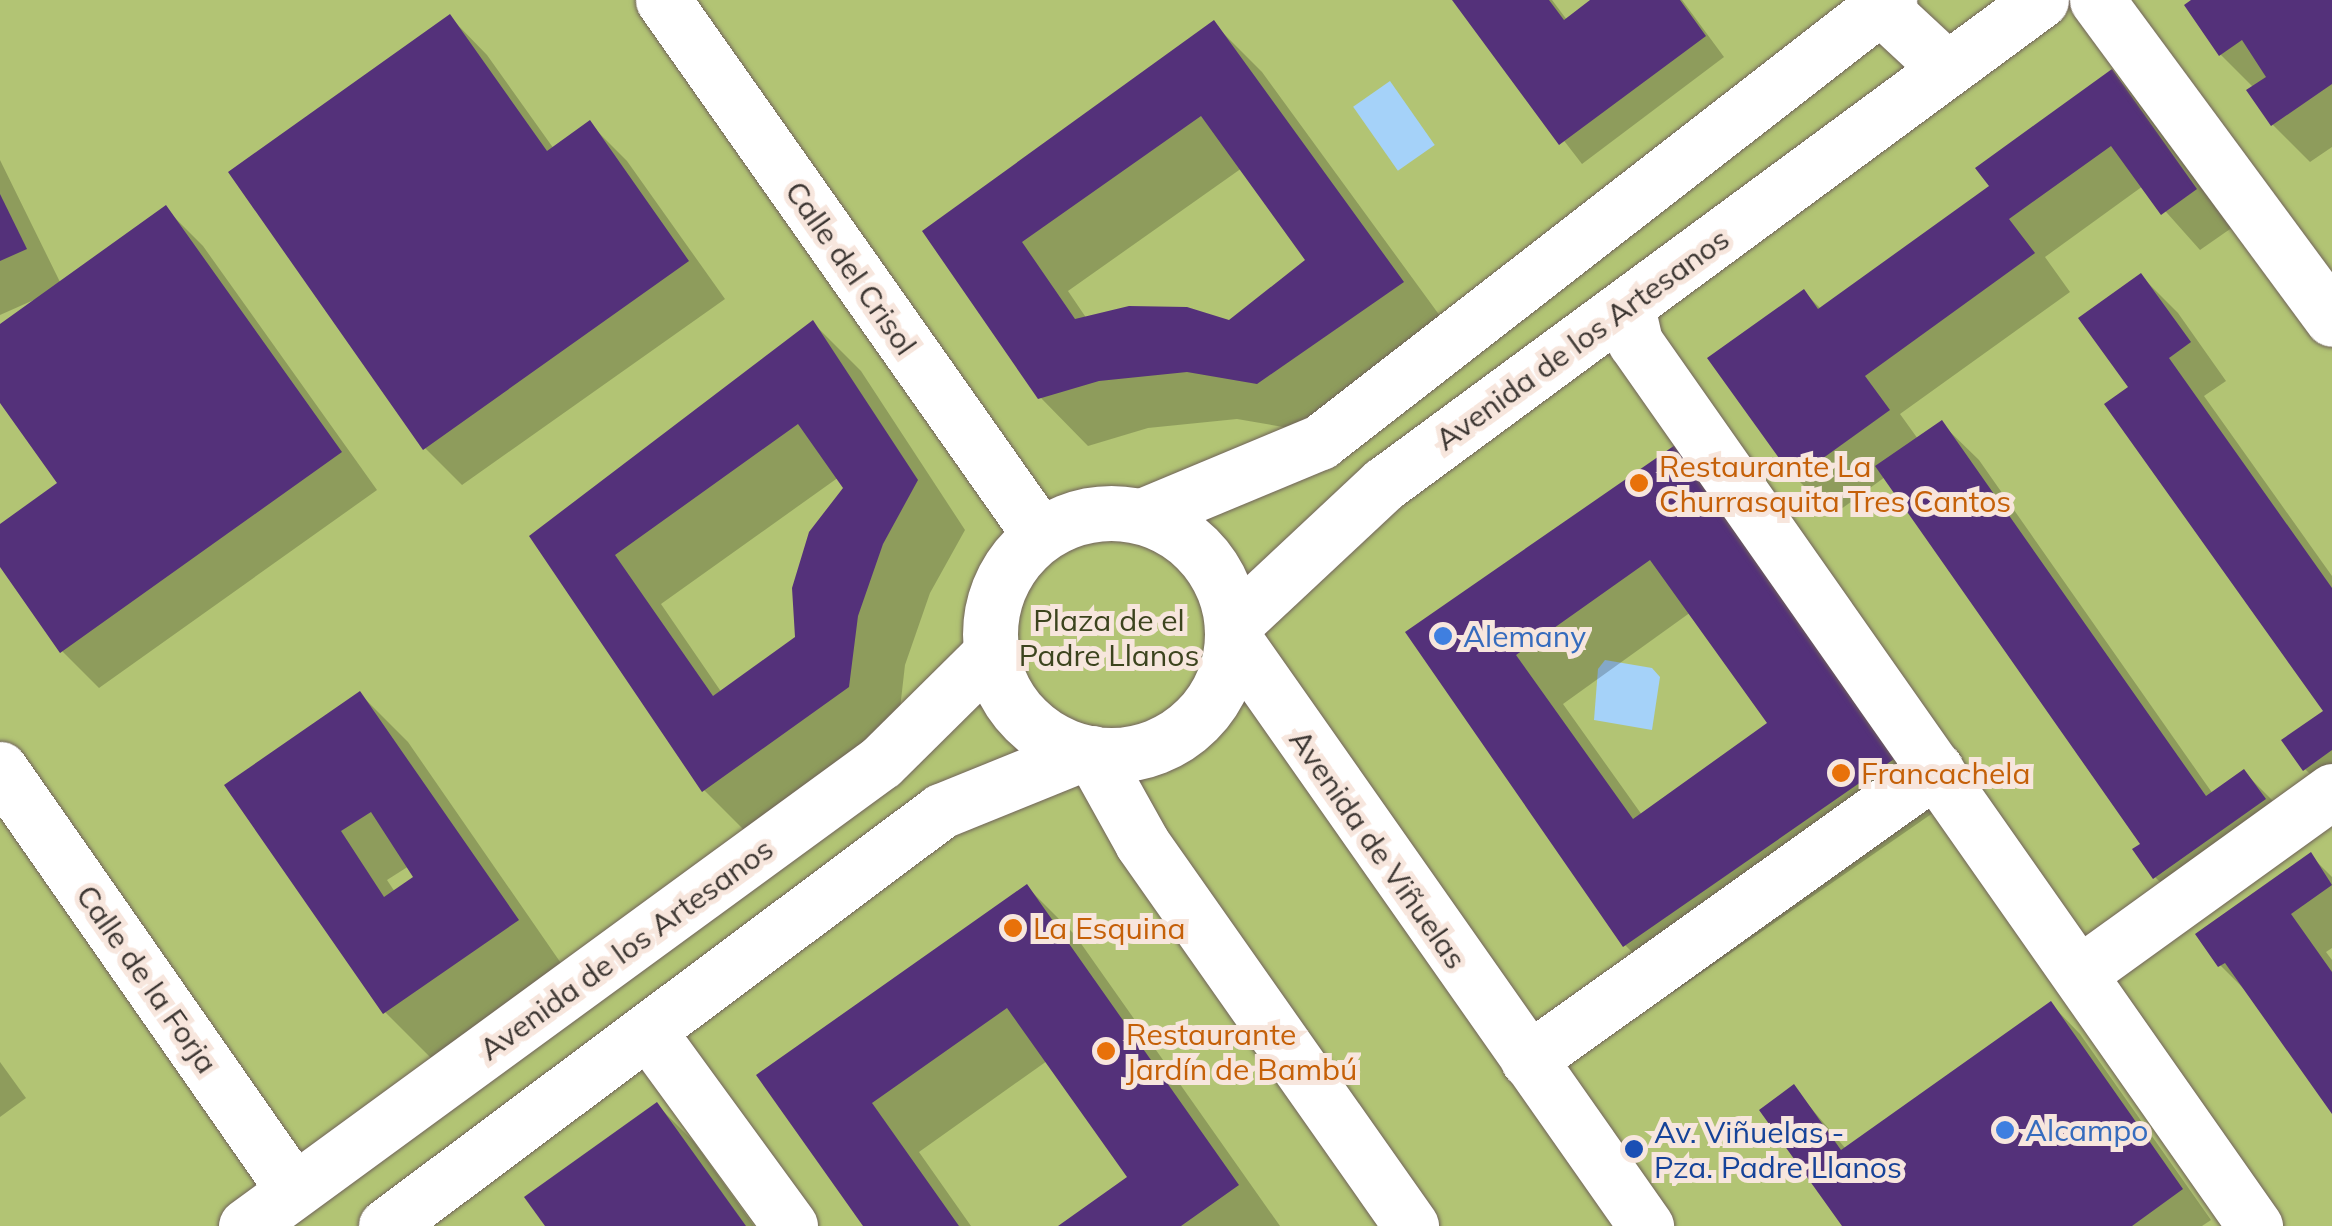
<!DOCTYPE html>
<meta charset="utf-8">
<style>
body{margin:0}
#map{position:relative;width:2332px;height:1226px;overflow:hidden;background:#f7e6dd;font-family:Mulish,sans-serif}
div>[style]{position:absolute}
[style*='--x']{left:calc(var(--x)*1px);top:calc(var(--y)*1px);width:calc(var(--w)*1px);rotate:calc(var(--a)*1deg)}
.green>*{inset:0;background:#b2c474;transform-origin:0 0}
.water>*{inset:0;background:#a5d2f9;transform-origin:0 0}
.shadow>*{inset:0;background:#0003}
.building>*{inset:0;background:#54317a}
.roads{filter:drop-shadow(0 0 2px #70625a) drop-shadow(0 0 2px #70625a)}
.minor>*{height:55px;margin:-27.5px;padding:0 27.5px;transform-origin:27.5px;border-radius:27.5px;background:#fff}
.minor>.ring{margin:-27.5px;padding:0;box-sizing:content-box;background:none;border:55px solid #fff;border-radius:50%}
.dots>*{width:28px;height:28px;translate:-50% -50%;box-sizing:border-box;border:5px solid #f7e6dd;border-radius:50%}
span{translate:-50% -50%;white-space:nowrap;text-align:center;line-height:1.15;-webkit-text-stroke:10px #f7e6dd;paint-order:stroke}
.street-label{font-size:30px;color:#3c3632}
.food-label{font-size:30px;color:#c56008}
.left{translate:0 -50%;text-align:left}
.park-label{font-size:30px;color:#3c441e}
.shop-label{font-size:30px;color:#366cbe}
.transit-label{font-size:30px;color:#164399}
</style>
<div id="map">
<div class="green">
<div style="left:0;top:0;width:2332px;height:1226px"></div>
</div>
<div class="water">
<div style="left:1390px;top:81px;width:78px;height:45px;rotate:55deg"></div>
<div style="clip-path:polygon(1605px 660px,1652px 668px,1660px 677px,1652px 730px,1594px 720px,1598px 669px)"></div>
</div>
<div class="shadow">
<div style="clip-path:polygon(1455px 0,1552px 0,1567px 20px,1594px 0,1682px 0,1724px 57px,1582px 164px)"></div>
<div style="clip-path:polygon(2195px 0,2332px 0,2332px 147px,2310px 162px,2273px 125px,2254px 88px,2221px 55px)"></div>
<div style="clip-path:polygon(450px 17px,487px 55px,554px 149px,590px 124px,627px 161px,725px 299px,462px 485px,425px 448px)"></div>
<div style="clip-path:polygon(evenodd,1214px 24px,1262px 72px,1451px 331px,1306px 431px,1237px 419px,1148px 428px,1088px 446px,1040px 397px,925px 232px,1214px 24px,1242px 168px,1309px 260px,1229px 322px,1087px 319px,1068px 291px,1242px 168px)"></div>
<div style="clip-path:polygon(2111px 72px,2148px 109px,2233px 227px,2200px 250px,2143px 186px,2045px 257px,2070px 292px,1900px 414px,1918px 439px,1941px 423px,1979px 460px,2213px 794px,2244px 772px,2281px 809px,2192px 914px,2155px 877px,2143px 844px,1885px 477px,1833px 515px,1796px 478px,1804px 292px,1822px 310px,1993px 187px)"></div>
<div style="clip-path:polygon(0 160px,61px 284px,166px 209px,203px 246px,377px 490px,99px 688px,62px 651px,0 563px,0 528px,60px 484px,0 398px,0 328px,36px 299px,0 315px)"></div>
<div style="clip-path:polygon(2141px 276px,2178px 313px,2226px 381px,2204px 396px,2332px 576px,2332px 796px,2305px 769px,2326px 711px,2131px 388px)"></div>
<div style="clip-path:polygon(evenodd,813px 323px,861px 371px,965px 530px,930px 593px,905px 665px,897px 735px,752px 838px,704px 790px,532px 537px,813px 323px,839px 477px,846px 488px,797px 638px,722px 693px,661px 604px,839px 477px)"></div>
<div style="clip-path:polygon(evenodd,1678px 446px,1943px 806px,1673px 993px,1625px 945px,1409px 633px,1678px 446px,1691px 612px,1770px 724px,1642px 815px,1563px 704px,1691px 612px)"></div>
<div style="clip-path:polygon(evenodd,360px 694px,408px 742px,565px 969px,433px 1060px,385px 1012px,228px 786px,360px 694px,409px 866px,417px 878px,395px 892px,387px 880px,409px 866px)"></div>
<div style="clip-path:polygon(2311px 856px,2332px 877px,2332px 948px,2326px 952px,2332px 960px,2332px 1110px,2253px 998px,2220px 965px)"></div>
<div style="clip-path:polygon(1027px 887px,1075px 935px,1280px 1226px,1062px 1226px,1130px 1177px,1047px 1061px,919px 1152px,971px 1226px,866px 1226px,760px 1076px)"></div>
<div style="clip-path:polygon(2051px 1004px,2080px 1034px,2211px 1220px,2202px 1226px,1846px 1226px,1794px 1088px,1846px 1149px)"></div>
<div style="clip-path:polygon(0 1062px,26px 1098px,0 1117px)"></div>
<div style="clip-path:polygon(657px 1105px,694px 1142px,754px 1226px,548px 1226px)"></div>
</div>
<div class="building">
<div style="clip-path:polygon(1452px 0,1549px 0,1564px 20px,1590px 0,1680px 0,1706px 36px,1559px 145px)"></div>
<div style="clip-path:polygon(2191px 0,2332px 0,2332px 84px,2271px 126px,2246px 90px,2266px 77px,2242px 40px,2219px 56px,2184px 5px)"></div>
<div style="clip-path:polygon(450px 14px,547px 151px,590px 120px,689px 261px,423px 450px,228px 172px)"></div>
<div style="clip-path:polygon(evenodd,1214px 20px,1404px 282px,1257px 384px,1187px 372px,1099px 381px,1038px 399px,922px 231px,1214px 20px,1201px 116px,1305px 260px,1229px 320px,1187px 307px,1129px 306px,1075px 319px,1022px 242px,1201px 116px)"></div>
<div style="clip-path:polygon(2112px 69px,2197px 189px,2161px 215px,2111px 146px,2009px 219px,2035px 253px,1865px 376px,1890px 410px,1794px 479px,1707px 358px,1804px 289px,1818px 309px,1989px 186px,1975px 168px)"></div>
<div style="clip-path:polygon(0 194px,27px 249px,0 261px)"></div>
<div style="clip-path:polygon(166px 205px,342px 452px,60px 653px,0 567px,0 524px,57px 483px,0 403px,0 324px)"></div>
<div style="clip-path:polygon(2141px 273px,2191px 342px,2169px 358px,2332px 588px,2332px 750px,2303px 771px,2281px 740px,2323px 711px,2104px 404px,2128px 387px,2078px 318px)"></div>
<div style="clip-path:polygon(evenodd,813px 320px,918px 480px,883px 544px,858px 616px,849px 687px,702px 792px,529px 536px,813px 320px,798px 424px,843px 488px,809px 532px,792px 588px,795px 637px,713px 696px,615px 555px,798px 424px)"></div>
<div style="clip-path:polygon(1942px 420px,2206px 796px,2244px 769px,2266px 799px,2153px 879px,2132px 849px,2140px 844px,1875px 466px)"></div>
<div style="clip-path:polygon(evenodd,1678px 443px,1897px 757px,1623px 947px,1405px 632px,1678px 443px,1650px 560px,1767px 723px,1633px 819px,1516px 655px,1650px 560px)"></div>
<div style="clip-path:polygon(evenodd,360px 691px,519px 920px,383px 1014px,224px 785px,360px 691px,371px 812px,413px 877px,384px 897px,341px 831px,371px 812px)"></div>
<div style="clip-path:polygon(2311px 852px,2332px 885px,2291px 914px,2332px 972px,2332px 1114px,2225px 963px,2218px 967px,2195px 934px)"></div>
<div style="clip-path:polygon(1027px 884px,1239px 1185px,1181px 1226px,1058px 1226px,1127px 1177px,1007px 1008px,872px 1103px,959px 1226px,863px 1226px,756px 1075px)"></div>
<div style="clip-path:polygon(2051px 1001px,2183px 1189px,2132px 1226px,1842px 1226px,1759px 1110px,1794px 1084px,1841px 1150px)"></div>
<div style="clip-path:polygon(657px 1102px,746px 1226px,545px 1226px,524px 1197px)"></div>
</div>
<div class="roads">
<div class="minor">
<div style="--x:663;--y:0;--w:654;--a:54.83"></div>
<div style="--x:1873;--y:0;--w:98;--a:42.9"></div>
<div style="--x:2097;--y:0;--w:396;--a:53.6"></div>
<div style="--x:1627;--y:307;--w:36;--a:77"></div>
<div style="--x:1635;--y:342;--w:1080;--a:54.96"></div>
<div class="ring" style="left:990px;top:513px;width:187px;height:187px"></div>
<div style="--x:1142;--y:516;--w:193;--a:-22.6"></div>
<div style="--x:1320;--y:442;--w:721;--a:-37.84"></div>
<div style="--x:1232;--y:626;--w:208;--a:-43.1"></div>
<div style="--x:1384;--y:484;--w:816;--a:-36.38"></div>
<div style="--x:1232;--y:636;--w:721;--a:54.94"></div>
<div style="--x:1092;--y:753;--w:103;--a:60.9"></div>
<div style="--x:1142;--y:843;--w:468;--a:54.9"></div>
<div style="--x:0;--y:769;--w:512;--a:55.1"></div>
<div style="--x:2080;--y:973;--w:311;--a:-35.8"></div>
<div style="--x:648;--y:1031;--w:241;--a:53.9"></div>
<div style="--x:1528;--y:1060;--w:501;--a:-35.5"></div>
<div style="--x:246;--y:1226;--w:786;--a:-36.16"></div>
<div style="--x:881;--y:762;--w:155;--a:-44.7"></div>
<div style="--x:386;--y:1226;--w:693;--a:-36.79"></div>
<div style="--x:941;--y:811;--w:154;--a:-22.1"></div>
</div>
</div>
<div class="dots">
<div style="left:1639px;top:483px;background:#e8710a"></div>
<div style="left:1443px;top:636px;background:#3f7fe0"></div>
<div style="left:1841px;top:773px;background:#e8710a"></div>
<div style="left:1013px;top:928px;background:#e8710a"></div>
<div style="left:1106px;top:1051px;background:#e8710a"></div>
<div style="left:2005px;top:1130px;background:#3f7fe0"></div>
<div style="left:1634px;top:1149px;background:#1a4fb4"></div>
</div>
<div class="street-label">
<span style="left:851px;top:268px;rotate:55deg">Calle del Crisol</span>
<span style="left:1582px;top:339px;rotate:-36deg">Avenida de los Artesanos</span>
<span style="left:1378px;top:849px;rotate:55deg">Avenida de Viñuelas</span>
<span style="left:626px;top:949px;rotate:-36deg">Avenida de los Artesanos</span>
<span style="left:147px;top:979px;rotate:55deg">Calle de la Forja</span>
</div>
<div class="food-label">
<span class="left" style="left:1659px;top:483px">Restaurante La<br>Churrasquita Tres Cantos</span>
<span class="left" style="left:1861px;top:773px">Francachela</span>
<span class="left" style="left:1033px;top:928px">La Esquina</span>
<span class="left" style="left:1126px;top:1051px">Restaurante<br>Jardín de Bambú</span>
</div>
<div class="park-label">
<span style="left:1109px;top:637px">Plaza de el<br>Padre Llanos</span>
</div>
<div class="shop-label">
<span class="left" style="left:1463px;top:636px">Alemany</span>
<span class="left" style="left:2025px;top:1130px">Alcampo</span>
</div>
<div class="transit-label">
<span class="left" style="left:1654px;top:1149px">Av. Viñuelas -<br>Pza. Padre Llanos</span>
</div>
</div>
